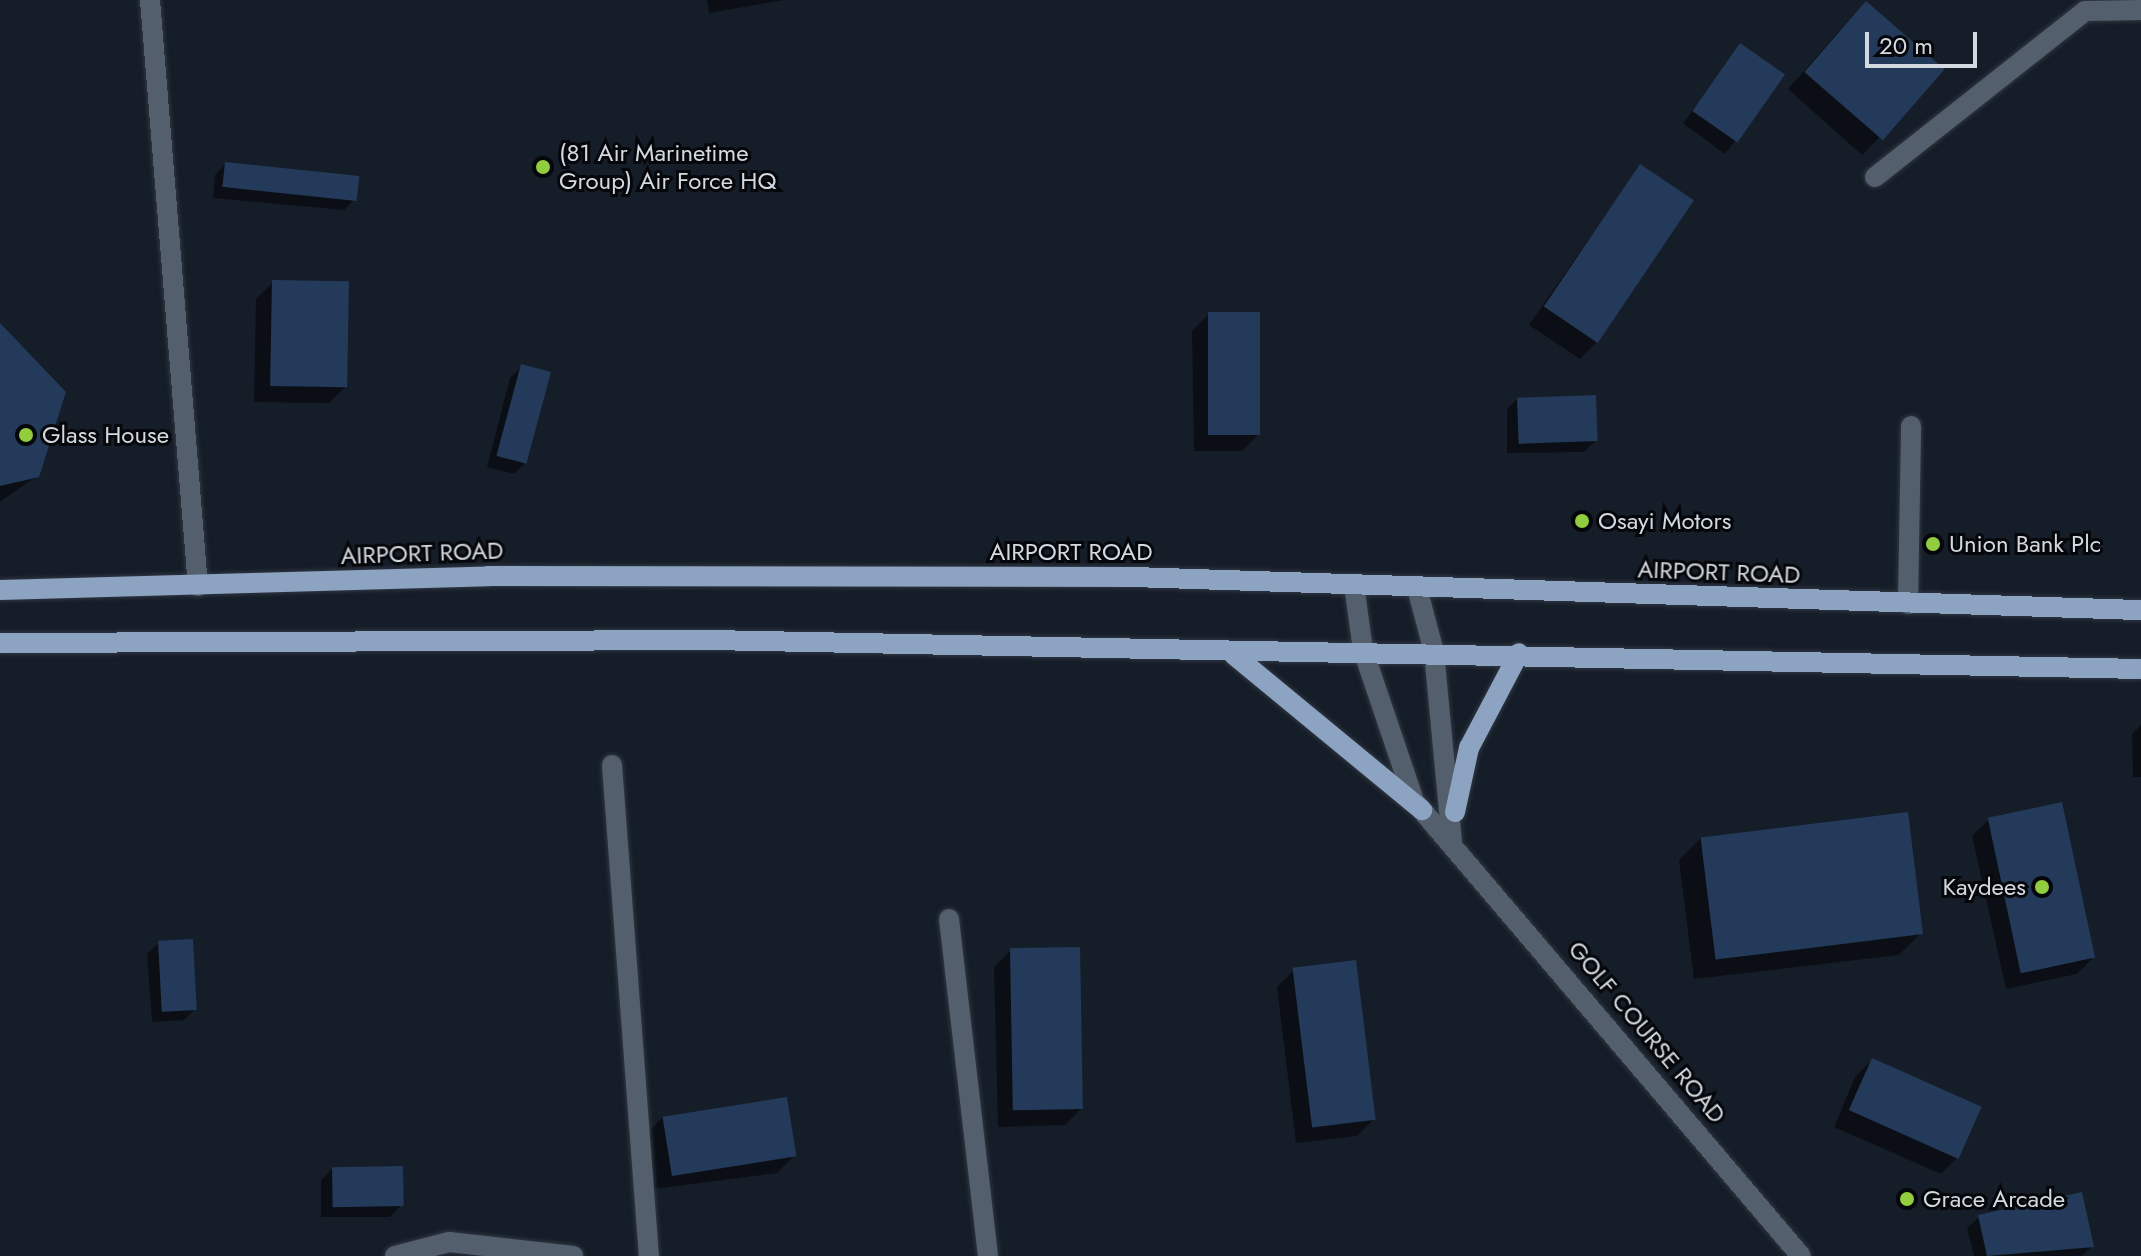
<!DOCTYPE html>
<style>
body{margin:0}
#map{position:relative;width:2141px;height:1256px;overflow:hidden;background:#151d28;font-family:Jost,sans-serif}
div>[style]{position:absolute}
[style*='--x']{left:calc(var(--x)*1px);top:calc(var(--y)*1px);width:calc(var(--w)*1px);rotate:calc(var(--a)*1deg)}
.shadow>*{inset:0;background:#0007;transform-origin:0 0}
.building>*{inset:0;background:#243a5a;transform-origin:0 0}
.roads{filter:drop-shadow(0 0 2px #303742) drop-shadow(0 0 2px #303742)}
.minor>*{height:20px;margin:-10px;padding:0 10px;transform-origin:10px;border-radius:10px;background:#545f6e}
.major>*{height:20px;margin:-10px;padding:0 10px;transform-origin:10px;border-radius:10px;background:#8ca3c2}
.dots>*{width:22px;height:22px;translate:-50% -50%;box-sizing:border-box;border:4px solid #05070b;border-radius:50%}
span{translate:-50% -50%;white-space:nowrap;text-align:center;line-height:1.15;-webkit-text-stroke:6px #05070b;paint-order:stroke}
.poi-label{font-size:24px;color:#d3d9e0}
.left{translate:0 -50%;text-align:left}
.right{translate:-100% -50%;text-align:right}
.street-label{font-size:24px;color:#d3d9e0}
.scale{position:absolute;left:1865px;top:32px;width:112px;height:36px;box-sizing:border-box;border:4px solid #d3d9e0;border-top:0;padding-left:10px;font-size:24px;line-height:28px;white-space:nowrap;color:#d3d9e0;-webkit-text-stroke:6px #05070b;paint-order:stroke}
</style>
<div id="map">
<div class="shadow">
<div style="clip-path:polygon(707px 0,784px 0,709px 13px)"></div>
<div style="clip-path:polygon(1849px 20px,1879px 138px,1862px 155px,1788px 89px)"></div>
<div style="left:1740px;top:45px;width:52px;height:97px;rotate:36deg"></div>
<div style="clip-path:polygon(226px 164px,355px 199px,344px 210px,213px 198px,215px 175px)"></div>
<div style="clip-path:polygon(1640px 166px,1597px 342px,1580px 359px,1529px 325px)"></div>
<div style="clip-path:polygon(273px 282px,346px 386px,329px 403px,254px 402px,256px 299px)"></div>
<div style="clip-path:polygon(1209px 314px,1259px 434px,1242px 451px,1194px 451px,1192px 331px)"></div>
<div style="clip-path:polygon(0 326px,37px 476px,0 502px)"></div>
<div style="clip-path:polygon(521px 367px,526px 463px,514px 474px,487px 467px,510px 378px)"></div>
<div style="clip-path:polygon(1518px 398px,1596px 440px,1584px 452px,1507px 453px,1507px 409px)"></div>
<div style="clip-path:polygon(2141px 725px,2141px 777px,2133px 777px,2132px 734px)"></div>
<div style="clip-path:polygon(1989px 819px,2094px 957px,2077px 974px,2006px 989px,1972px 836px)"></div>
<div style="clip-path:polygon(1701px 838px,1921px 933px,1899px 955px,1694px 979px,1679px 860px)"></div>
<div style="clip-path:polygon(159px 943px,195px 1009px,184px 1020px,152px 1022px,147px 954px)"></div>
<div style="clip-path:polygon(1011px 950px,1082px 1108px,1065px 1125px,998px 1127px,994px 967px)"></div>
<div style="clip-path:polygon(1294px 970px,1374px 1119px,1357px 1136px,1296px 1143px,1277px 987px)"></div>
<div style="clip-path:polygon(1872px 1060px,1958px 1157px,1941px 1174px,1834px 1127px,1855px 1077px)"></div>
<div style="clip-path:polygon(663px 1117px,794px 1156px,777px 1173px,654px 1189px,646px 1134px)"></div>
<div style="clip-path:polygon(332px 1169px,401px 1205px,390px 1217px,321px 1217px,321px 1180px)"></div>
<div style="clip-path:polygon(1979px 1217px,2092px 1246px,2082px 1256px,1974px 1256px,1967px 1228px)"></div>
</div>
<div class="building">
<div style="left:1866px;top:1px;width:104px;height:94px;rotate:41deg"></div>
<div style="left:1740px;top:43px;width:55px;height:83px;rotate:35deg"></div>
<div style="left:225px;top:162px;width:135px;height:25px;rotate:6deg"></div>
<div style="left:1640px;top:164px;width:65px;height:172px;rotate:34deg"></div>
<div style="left:272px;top:280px;width:77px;height:106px;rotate:1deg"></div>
<div style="left:1208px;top:312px;width:52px;height:123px"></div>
<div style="clip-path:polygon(0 323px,66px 392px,39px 477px,0 486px)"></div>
<div style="left:521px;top:364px;width:31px;height:95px;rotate:15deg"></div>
<div style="left:1596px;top:395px;width:46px;height:79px;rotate:88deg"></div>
<div style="left:2062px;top:802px;width:159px;height:76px;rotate:78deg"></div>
<div style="left:1908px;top:812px;width:123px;height:209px;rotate:83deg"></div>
<div style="left:193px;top:939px;width:71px;height:35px;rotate:87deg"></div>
<div style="left:1080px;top:947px;width:162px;height:70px;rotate:89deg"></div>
<div style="left:1356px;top:960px;width:161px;height:64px;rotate:83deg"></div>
<div style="left:1872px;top:1058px;width:120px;height:57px;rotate:24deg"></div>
<div style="left:787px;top:1097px;width:60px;height:126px;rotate:81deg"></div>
<div style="left:403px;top:1166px;width:40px;height:71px;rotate:89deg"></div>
<div style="clip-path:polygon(2082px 1192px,2094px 1247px,1987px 1256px,1978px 1215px)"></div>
</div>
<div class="roads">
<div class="minor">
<div style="--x:150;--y:0;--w:588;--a:85.32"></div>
<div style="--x:1875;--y:177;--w:268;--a:-38.3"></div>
<div style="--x:2085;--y:11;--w:56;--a:-1"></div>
<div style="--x:1354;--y:585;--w:66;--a:82.1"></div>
<div style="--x:1363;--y:650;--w:159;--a:71.3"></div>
<div style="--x:1414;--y:801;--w:597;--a:49.62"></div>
<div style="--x:1417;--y:588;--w:66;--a:75.1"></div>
<div style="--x:1434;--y:652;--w:191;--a:84.6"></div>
<div style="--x:1908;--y:604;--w:178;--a:-89"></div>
<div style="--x:612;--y:765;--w:492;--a:85.7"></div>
<div style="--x:949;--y:919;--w:339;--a:83.4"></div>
<div style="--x:395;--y:1256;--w:56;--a:-14.5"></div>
<div style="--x:449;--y:1242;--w:125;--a:6.4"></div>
</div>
<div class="major">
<div style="--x:0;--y:590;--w:488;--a:-1.6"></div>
<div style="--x:488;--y:576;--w:645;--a:0.09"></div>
<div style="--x:1133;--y:577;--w:1009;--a:1.88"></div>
<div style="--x:0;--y:643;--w:710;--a:-0.24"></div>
<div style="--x:710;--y:640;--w:1431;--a:1.16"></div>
<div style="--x:1234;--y:655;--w:244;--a:39.5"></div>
<div style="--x:1455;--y:812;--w:66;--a:-77.7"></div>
<div style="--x:1469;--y:748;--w:107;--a:-62.2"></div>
</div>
</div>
<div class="dots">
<div style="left:543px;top:167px;background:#91cd3f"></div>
<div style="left:26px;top:435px;background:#91cd3f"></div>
<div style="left:1582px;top:521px;background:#91cd3f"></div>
<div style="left:1933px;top:544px;background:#91cd3f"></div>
<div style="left:2042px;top:887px;background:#91cd3f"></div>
<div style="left:1907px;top:1199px;background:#91cd3f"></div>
</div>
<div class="poi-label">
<span class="left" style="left:559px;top:167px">(81 Air Marinetime<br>Group) Air Force HQ</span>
<span class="left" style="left:42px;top:435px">Glass House</span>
<span class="left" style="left:1598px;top:521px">Osayi Motors</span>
<span class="left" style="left:1949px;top:544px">Union Bank Plc</span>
<span class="right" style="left:2026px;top:887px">Kaydees</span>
<span class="left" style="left:1923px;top:1199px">Grace Arcade</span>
</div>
<div class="street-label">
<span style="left:1071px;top:552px">AIRPORT ROAD</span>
<span style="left:422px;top:553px;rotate:-2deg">AIRPORT ROAD</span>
<span style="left:1719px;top:572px;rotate:2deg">AIRPORT ROAD</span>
<span style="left:1647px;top:1032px;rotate:50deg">GOLF COURSE ROAD</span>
</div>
<div class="scale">20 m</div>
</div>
